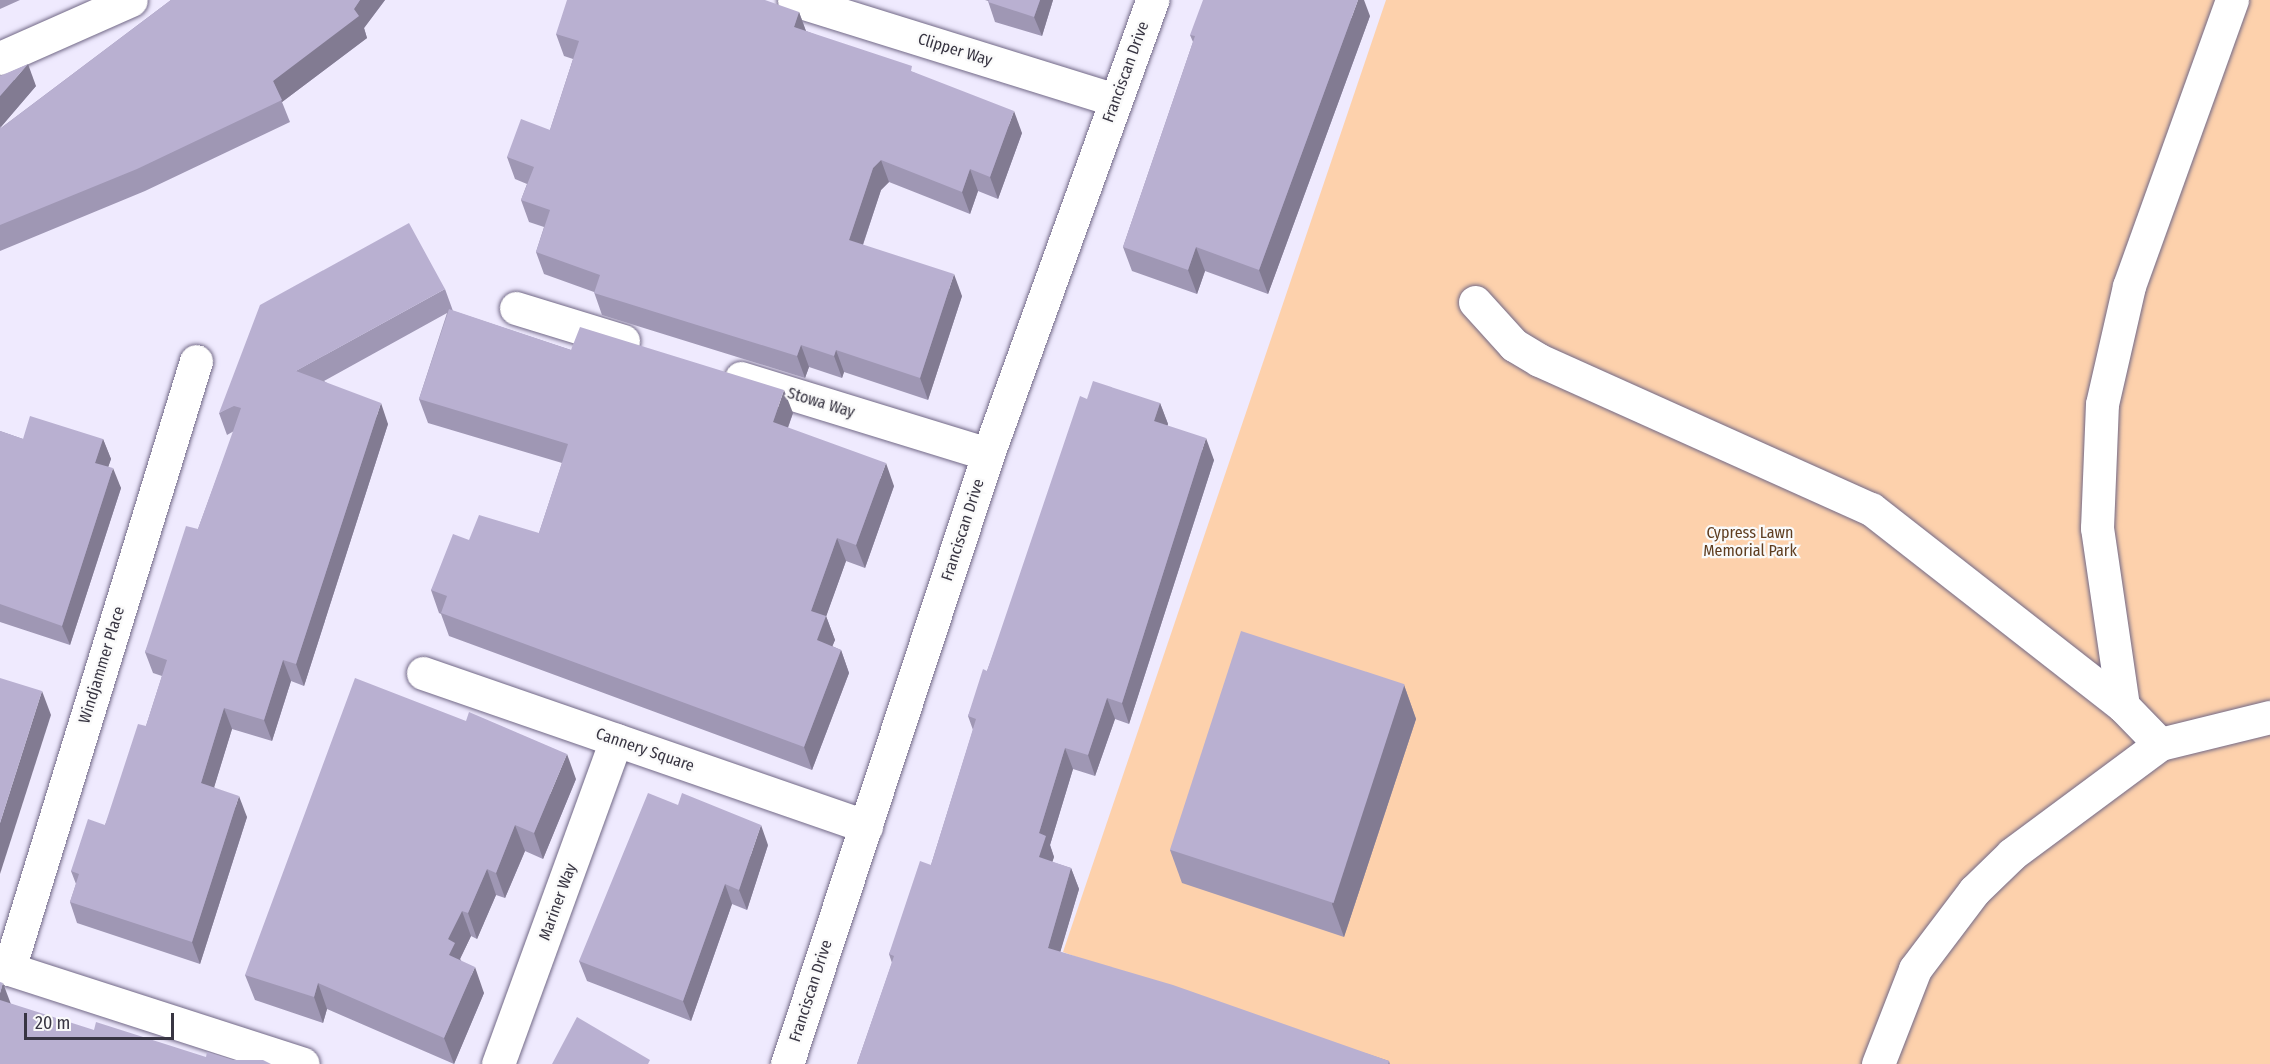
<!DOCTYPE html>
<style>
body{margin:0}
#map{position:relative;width:2270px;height:1064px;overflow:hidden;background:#efeafe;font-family:"Fira Sans Condensed",sans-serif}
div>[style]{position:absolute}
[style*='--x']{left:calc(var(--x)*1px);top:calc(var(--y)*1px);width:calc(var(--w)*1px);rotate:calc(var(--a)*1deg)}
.green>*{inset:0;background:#fdd1ac}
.roads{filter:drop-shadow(0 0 2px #716886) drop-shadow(0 0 2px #716886)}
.minor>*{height:33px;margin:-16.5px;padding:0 16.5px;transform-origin:16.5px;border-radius:16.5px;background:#fff}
.wall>*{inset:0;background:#9f97b4}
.shaded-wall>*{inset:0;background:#827b92}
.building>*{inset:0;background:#b9b0d1;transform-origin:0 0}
span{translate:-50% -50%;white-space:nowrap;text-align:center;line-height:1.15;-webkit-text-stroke:4.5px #fafafa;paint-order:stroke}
.street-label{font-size:16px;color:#383542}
.park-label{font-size:16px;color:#5e3d20}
.scale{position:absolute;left:24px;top:1013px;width:150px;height:27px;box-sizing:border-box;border:3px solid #383542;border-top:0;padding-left:8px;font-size:18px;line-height:21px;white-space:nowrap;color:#383542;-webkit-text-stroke:4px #fafafa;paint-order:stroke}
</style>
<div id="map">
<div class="green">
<div style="clip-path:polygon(1386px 0,2270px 0,2270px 1064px,1368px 1064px,1063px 952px)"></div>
</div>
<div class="roads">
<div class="minor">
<div style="--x:794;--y:0;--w:336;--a:17.3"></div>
<div style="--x:0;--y:58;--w:143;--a:-23.9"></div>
<div style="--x:1475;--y:302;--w:58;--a:47.8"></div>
<div style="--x:1514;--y:345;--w:29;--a:31"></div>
<div style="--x:1539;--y:360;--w:364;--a:24.2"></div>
<div style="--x:1871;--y:509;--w:320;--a:38"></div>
<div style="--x:2123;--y:706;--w:53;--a:45.8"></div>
<div style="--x:516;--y:308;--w:112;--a:17.1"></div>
<div style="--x:741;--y:378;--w:258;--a:17.1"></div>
<div style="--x:423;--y:673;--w:469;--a:19.1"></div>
<div style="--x:2123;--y:706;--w:180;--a:-98.3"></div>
<div style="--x:2097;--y:528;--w:124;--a:-87.7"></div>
<div style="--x:2102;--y:404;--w:121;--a:-77.1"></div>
<div style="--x:2129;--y:286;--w:304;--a:-70.2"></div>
<div style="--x:0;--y:966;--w:318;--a:17.9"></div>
<div style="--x:9;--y:969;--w:636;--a:-72.9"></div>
<div style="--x:498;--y:1064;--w:345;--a:-70"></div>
<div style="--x:787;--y:1064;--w:642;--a:-71.76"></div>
<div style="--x:988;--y:454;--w:483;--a:-70.1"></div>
<div style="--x:1878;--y:1064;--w:102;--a:-68.7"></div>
<div style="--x:1915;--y:969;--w:98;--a:-52.9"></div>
<div style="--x:1974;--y:891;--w:53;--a:-44.2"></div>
<div style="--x:2012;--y:854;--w:184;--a:-36.6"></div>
<div style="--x:2160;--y:744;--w:113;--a:-13.8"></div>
</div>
</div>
<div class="wall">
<div style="clip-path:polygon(0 0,20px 0,0 9px)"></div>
<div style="clip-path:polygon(171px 0,385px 0,364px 28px,367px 38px,282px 102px,290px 122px,145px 191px,0 251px,0 76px,36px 86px,1px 127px,1px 128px)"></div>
<div style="clip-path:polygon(985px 0,1053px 0,1042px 36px,995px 22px,988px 1px)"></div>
<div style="clip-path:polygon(799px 12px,806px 31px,915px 73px,1022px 133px,998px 199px,978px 191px,970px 214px,889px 182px,881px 190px,863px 245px,962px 296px,928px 400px,844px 372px,842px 378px,809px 367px,805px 378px,602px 315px,594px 292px,544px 274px,536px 252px,544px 227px,529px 222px,521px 200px,527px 184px,515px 179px,507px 157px,550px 130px,573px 59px,564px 56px,556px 34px)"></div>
<div style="clip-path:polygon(1370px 16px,1268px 294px,1205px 271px,1197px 294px,1132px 271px,1123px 247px,1193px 42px,1190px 35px)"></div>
<div style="clip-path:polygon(445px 289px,453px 311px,571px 350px,793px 413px,788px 428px,894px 486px,865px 568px,846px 561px,826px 616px,835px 640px,832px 646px,841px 650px,849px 673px,812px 770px,449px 636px,441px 614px,439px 613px,431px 590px,469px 540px,539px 533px,562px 463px,428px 423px,419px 399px,447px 313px,324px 381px,388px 424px,304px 686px,291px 681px,272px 741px,232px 729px,214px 787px,247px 817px,200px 964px,77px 923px,70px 902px,76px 884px,71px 871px,105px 825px,146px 726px,162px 676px,153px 673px,145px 652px,198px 529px,234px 431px,227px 435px,219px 413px)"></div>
<div style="clip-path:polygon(1087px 399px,1160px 403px,1168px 424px,1167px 426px,1214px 460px,1129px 724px,1115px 719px,1095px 776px,1073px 769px,1050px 845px,1054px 857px,1052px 862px,1071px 868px,1079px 889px,1060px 952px,1389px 1061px,1390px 1064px,857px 1064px,892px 963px,889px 954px,931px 865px,973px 730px,968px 716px,987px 671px)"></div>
<div style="clip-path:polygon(0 431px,23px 439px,103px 439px,111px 459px,108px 467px,121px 488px,70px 645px,0 622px)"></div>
<div style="clip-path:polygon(1404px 685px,1416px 719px,1344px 937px,1182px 883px,1170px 850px)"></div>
<div style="clip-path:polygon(576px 779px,543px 859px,525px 851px,505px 898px,496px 895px,477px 939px,471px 936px,460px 959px,484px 993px,454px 1064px,327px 1009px,323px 1023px,255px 1000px,245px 975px)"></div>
<div style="clip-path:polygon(768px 845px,747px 910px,732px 904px,691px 1021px,587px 981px,579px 961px)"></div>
</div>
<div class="shaded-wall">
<div style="clip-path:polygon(360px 0,385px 0,364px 28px,367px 38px,282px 102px,273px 81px,354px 9px)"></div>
<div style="clip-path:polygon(1040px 0,1053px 0,1042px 36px,1034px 17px)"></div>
<div style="clip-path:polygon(1358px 0,1364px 0,1370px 16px,1268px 294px,1259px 270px)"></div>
<div style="clip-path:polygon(799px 12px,807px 34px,794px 27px)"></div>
<div style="clip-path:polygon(28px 64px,36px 86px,0 128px,0 96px)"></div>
<div style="clip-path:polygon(1014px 111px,1022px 133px,998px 199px,990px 177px)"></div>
<div style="clip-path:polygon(881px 160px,889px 182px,881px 190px,857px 262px,849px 240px,873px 168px)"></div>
<div style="clip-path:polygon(970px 169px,978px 191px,970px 214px,962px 192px)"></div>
<div style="clip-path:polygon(1196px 247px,1205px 271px,1197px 294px,1188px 270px)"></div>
<div style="clip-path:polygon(954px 274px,962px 296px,928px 400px,920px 378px)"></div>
<div style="clip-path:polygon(801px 345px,809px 367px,805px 378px,797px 356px)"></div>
<div style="clip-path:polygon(836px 350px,844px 372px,842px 378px,834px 356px)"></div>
<div style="clip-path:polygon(784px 390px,793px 413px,781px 446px,773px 422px)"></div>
<div style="clip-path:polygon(381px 403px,388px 424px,304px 686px,296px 664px)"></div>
<div style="clip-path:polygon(1160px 403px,1168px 424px,1162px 442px,1154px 421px)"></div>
<div style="clip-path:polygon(1206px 438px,1214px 460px,1129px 724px,1122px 703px)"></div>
<div style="clip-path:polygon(103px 439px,111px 459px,103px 482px,95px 463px)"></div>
<div style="clip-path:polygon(886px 463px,894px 486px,865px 568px,856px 545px)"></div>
<div style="clip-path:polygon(113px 468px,121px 488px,70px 645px,62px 626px)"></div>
<div style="clip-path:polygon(837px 538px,846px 561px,826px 617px,826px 616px,835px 640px,825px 664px,817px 640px,811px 611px)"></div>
<div style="clip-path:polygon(841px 650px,849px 673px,812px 770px,804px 747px)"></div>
<div style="clip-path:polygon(283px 660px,291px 681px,272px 741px,264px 720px)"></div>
<div style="clip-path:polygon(1404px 685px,1416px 719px,1344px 937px,1332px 904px)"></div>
<div style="clip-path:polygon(42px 691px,51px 715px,0 874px,0 823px)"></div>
<div style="clip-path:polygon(1107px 698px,1115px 719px,1095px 776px,1088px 755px)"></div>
<div style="clip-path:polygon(224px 708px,232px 729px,209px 804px,201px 783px)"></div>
<div style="clip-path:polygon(1065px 748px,1073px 769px,1050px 845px,1054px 857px,1047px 878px,1039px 857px,1039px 833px)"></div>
<div style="clip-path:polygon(567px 754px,576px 779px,543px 859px,534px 833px)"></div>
<div style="clip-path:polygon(239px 796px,247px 817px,200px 964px,192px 942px)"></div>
<div style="clip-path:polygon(515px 825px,525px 851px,505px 898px,496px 873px)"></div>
<div style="clip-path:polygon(761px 825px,768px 845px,747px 910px,739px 890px)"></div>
<div style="clip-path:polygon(1071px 868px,1079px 889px,1055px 970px,1048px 948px)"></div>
<div style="clip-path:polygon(487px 869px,496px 895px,477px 939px,468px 913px)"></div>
<div style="clip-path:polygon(725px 884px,732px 904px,691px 1021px,683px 1001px)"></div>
<div style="clip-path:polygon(462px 911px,471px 936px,460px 959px,464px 968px,449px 955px,448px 939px)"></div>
<div style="clip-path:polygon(475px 967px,484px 993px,454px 1064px,444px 1038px)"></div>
<div style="clip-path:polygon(3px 983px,12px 1007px,0 1005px,0 993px)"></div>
<div style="clip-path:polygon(318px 983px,327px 1009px,323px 1023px,314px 997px)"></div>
</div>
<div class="building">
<div style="clip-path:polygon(171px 0,360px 0,354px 9px,359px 16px,273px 81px,282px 100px,137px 169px,0 225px,0 126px,1px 128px)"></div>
<div style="clip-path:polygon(567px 0,765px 0,799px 12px,794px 27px,912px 66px,911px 71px,1014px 111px,990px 177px,970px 169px,962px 192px,881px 160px,873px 168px,849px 240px,954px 274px,920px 378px,836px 350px,834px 356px,801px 345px,797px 356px,594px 293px,600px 275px,536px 252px,550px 210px,521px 200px,534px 167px,507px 157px,521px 119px,550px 130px,579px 41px,556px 34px)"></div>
<div style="clip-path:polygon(989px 0,1040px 0,1034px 17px,988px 2px)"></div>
<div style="clip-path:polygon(1203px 0,1358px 0,1259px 270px,1196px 247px,1188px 270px,1123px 247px,1195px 36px,1190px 35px)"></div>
<div style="clip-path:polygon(28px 64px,0 96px,0 76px)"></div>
<div style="clip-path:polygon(409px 223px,445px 289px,296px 371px,381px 403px,296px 664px,283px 660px,264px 720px,224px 708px,201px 783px,239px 796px,192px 942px,70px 902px,79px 874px,71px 871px,88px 819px,105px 825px,138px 724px,146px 726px,167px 660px,145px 652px,186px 526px,198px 529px,232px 434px,241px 408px,234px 406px,219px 413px,260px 305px)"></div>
<div style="clip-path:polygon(449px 309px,571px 350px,580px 327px,784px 390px,773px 422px,886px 463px,856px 545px,837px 538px,811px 611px,826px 616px,817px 640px,841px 650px,804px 747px,441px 613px,447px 596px,431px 590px,453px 534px,469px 540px,479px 515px,539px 533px,568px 444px,419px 399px)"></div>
<div style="clip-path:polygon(1093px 381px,1160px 403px,1154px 421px,1206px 438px,1122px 703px,1107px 698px,1088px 755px,1065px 748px,1039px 833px,1046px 836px,1039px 857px,1071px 868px,1048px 948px,1173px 985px,1389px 1061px,1388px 1064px,857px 1064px,894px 956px,889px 954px,920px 861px,931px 865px,976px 719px,968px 716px,983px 669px,987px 671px,1080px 396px,1087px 399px)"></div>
<div style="clip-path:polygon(30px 416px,103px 439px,95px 463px,113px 468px,62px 626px,0 604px,0 431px,23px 439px)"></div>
<div style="left:1241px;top:631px;width:172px;height:230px;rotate:18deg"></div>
<div style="clip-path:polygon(0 678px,42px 691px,0 823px)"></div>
<div style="clip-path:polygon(355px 678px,466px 721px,469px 712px,567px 754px,534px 833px,515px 825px,496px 873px,487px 869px,468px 913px,462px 911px,448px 939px,455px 943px,449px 955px,475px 967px,444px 1038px,318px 983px,314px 997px,245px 975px)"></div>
<div style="clip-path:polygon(648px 793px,678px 805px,682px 793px,761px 825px,739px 890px,725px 884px,683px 1001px,579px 961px)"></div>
<div style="clip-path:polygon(0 982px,3px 983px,0 993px)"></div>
<div style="clip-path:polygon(0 1000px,94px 1030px,96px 1022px,206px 1057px,207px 1052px,233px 1060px,263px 1060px,271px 1064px,0 1064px)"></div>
<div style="clip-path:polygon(577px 1017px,650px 1060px,648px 1064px,552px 1064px)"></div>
</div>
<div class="street-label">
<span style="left:955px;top:50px;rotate:17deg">Clipper Way</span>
<span style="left:1126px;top:72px;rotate:-70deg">Franciscan Drive</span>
<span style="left:821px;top:403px;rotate:17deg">Stowa Way</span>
<span style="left:963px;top:530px;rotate:-72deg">Franciscan Drive</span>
<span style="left:102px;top:665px;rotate:-73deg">Windjammer Place</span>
<span style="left:645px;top:750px;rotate:19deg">Cannery Square</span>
<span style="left:558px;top:902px;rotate:-70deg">Mariner Way</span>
<span style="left:811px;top:991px;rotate:-72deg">Franciscan Drive</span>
</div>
<div class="park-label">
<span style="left:1750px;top:542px">Cypress Lawn<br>Memorial Park</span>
</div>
<div class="scale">20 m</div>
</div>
